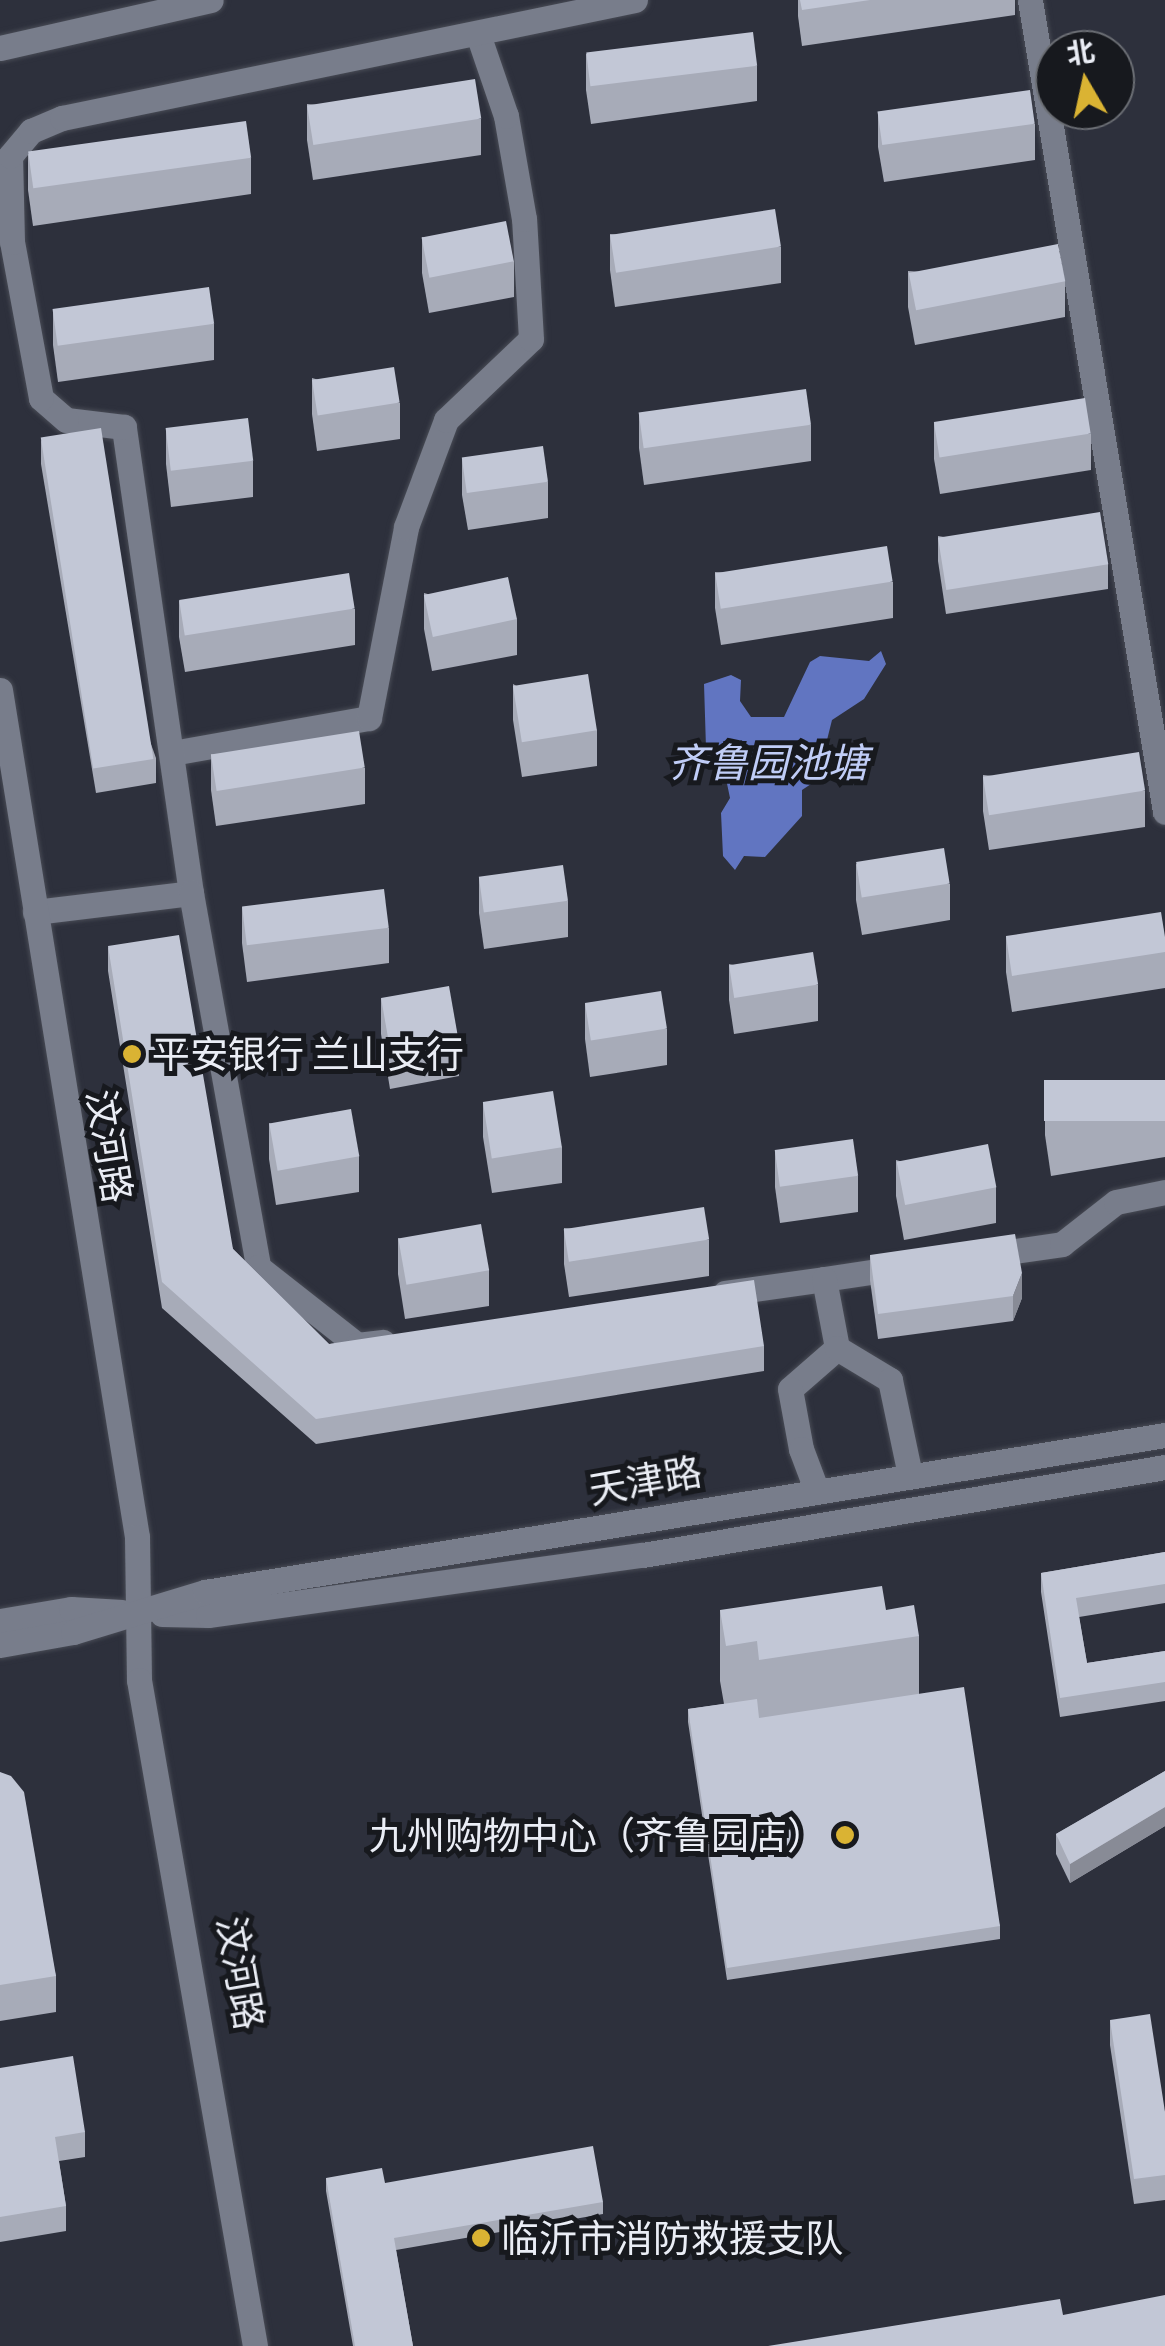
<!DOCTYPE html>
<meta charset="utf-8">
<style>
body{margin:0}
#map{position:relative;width:1165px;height:2346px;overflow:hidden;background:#2d303c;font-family:"PT Sans Narrow","Noto Sans SC",sans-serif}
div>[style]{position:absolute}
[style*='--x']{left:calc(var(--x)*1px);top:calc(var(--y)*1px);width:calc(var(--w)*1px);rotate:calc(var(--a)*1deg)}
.water>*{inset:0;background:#6175c1}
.roads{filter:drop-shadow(0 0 2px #484b55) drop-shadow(0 0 2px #484b55)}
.street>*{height:25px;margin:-12.5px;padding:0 12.5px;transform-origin:12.5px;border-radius:12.5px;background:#787d8b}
.secondary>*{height:25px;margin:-12.5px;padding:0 12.5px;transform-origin:12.5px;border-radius:12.5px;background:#787d8b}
.wall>*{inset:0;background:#a7abb8}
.shaded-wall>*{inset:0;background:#888b96}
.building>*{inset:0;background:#c2c7d6;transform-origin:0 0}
.dots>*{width:28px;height:28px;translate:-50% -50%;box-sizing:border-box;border:5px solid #17191e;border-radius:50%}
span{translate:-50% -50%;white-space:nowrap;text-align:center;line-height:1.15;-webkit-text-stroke:10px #17191e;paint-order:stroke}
.poi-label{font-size:38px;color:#eaedf5}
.left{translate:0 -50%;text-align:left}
.right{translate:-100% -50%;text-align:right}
.street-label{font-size:38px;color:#eaedf5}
.water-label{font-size:40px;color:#c0cdf7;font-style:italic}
.north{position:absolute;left:1035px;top:30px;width:100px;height:100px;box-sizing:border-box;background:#17191e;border:2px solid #6b6e74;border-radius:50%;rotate:351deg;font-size:28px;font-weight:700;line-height:40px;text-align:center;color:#eaedf5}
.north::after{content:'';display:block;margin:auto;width:35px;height:45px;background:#dab333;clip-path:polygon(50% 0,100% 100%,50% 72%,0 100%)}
</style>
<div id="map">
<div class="water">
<div style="clip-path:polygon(881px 651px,886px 664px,864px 699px,832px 720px,817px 780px,802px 790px,802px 816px,765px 857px,744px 856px,735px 870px,723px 856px,721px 813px,730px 798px,725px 774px,706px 748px,704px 684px,731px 675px,741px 680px,740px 701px,751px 717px,784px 717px,810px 662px,820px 656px,869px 661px)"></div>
</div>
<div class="roads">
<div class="street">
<div style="--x:1030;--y:0;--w:823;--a:80.56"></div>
<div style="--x:172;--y:753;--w:200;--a:-10.1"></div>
<div style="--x:369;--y:718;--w:195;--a:-79"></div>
<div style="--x:406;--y:527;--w:114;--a:-69.5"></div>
<div style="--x:446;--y:420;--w:117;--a:-43.6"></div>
<div style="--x:531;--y:339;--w:120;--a:-93.3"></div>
<div style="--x:524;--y:219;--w:105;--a:-99.9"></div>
<div style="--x:506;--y:116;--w:87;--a:-108.9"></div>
<div style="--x:191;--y:893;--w:471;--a:-98.2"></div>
<div style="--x:124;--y:427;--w:58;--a:-173.1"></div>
<div style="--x:66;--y:420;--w:33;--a:-139"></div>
<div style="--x:41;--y:398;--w:159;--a:-100.5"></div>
<div style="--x:12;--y:242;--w:86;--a:-91.3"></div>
<div style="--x:10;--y:156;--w:33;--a:-50"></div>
<div style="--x:31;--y:131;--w:34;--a:-23"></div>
<div style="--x:62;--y:118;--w:585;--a:-11.64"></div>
<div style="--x:35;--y:912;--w:157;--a:-6.9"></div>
<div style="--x:191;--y:893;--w:380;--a:79.8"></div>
<div style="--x:258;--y:1267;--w:126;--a:38.2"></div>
<div style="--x:357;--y:1345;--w:26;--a:-7"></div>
<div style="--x:987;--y:1255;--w:76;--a:-8.3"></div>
<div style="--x:1062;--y:1244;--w:68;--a:-37.9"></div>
<div style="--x:1116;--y:1202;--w:50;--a:-11.5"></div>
<div style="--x:824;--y:1279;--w:80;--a:-8.6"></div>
<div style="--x:725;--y:1293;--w:100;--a:-8"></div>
<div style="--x:824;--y:1279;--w:70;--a:79.3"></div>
<div style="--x:837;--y:1348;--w:62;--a:138.9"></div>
<div style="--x:790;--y:1389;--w:61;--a:79.6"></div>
<div style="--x:801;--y:1449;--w:43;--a:69.4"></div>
<div style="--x:837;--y:1348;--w:62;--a:31.1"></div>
<div style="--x:890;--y:1380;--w:97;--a:78.1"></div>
</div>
<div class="secondary">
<div style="--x:0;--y:48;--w:216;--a:-12.8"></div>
<div style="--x:0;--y:690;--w:858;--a:80.81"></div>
<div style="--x:137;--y:1537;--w:143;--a:89.2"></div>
<div style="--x:139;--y:1680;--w:676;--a:80.12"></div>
<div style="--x:162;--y:1614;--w:46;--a:1.2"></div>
<div style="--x:208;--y:1615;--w:439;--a:-7.9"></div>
<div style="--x:643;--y:1555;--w:529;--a:-9.57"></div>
<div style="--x:0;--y:1621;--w:72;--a:-9.6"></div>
<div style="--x:71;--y:1609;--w:51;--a:3.4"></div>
<div style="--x:0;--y:1645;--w:74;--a:-10.1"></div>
<div style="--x:73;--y:1632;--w:138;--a:-16.9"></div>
<div style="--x:205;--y:1592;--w:973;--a:-9.29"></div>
</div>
</div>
<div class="wall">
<div style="clip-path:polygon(798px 0,1015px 0,1015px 15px,802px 46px,798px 16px)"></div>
<div style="clip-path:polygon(586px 54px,757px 66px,757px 101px,591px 124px,586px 90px)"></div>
<div style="clip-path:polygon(307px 104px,481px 119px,481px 155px,313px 180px,307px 140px)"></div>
<div style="clip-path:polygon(878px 112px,1035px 124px,1035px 160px,884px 182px,878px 147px)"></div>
<div style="clip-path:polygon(28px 154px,251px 158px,251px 194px,33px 226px,28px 190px)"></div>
<div style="clip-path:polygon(610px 234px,781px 247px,781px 283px,615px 307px,610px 270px)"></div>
<div style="clip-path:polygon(422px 237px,514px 261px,514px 297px,429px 313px,422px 273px)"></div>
<div style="clip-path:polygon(908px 271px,1065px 281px,1065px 317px,915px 345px,908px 307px)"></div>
<div style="clip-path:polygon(53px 309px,214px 324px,214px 360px,58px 382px,53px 345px)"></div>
<div style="clip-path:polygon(312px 378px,400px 403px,400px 439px,317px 451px,312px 414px)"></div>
<div style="clip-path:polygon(639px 413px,811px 425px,811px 461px,644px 485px,639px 448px)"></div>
<div style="clip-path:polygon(934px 423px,1091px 434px,1091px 470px,940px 494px,934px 459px)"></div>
<div style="clip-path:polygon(166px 428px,253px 461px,253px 497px,171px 507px,166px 464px)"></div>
<div style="clip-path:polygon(41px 439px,156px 758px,156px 783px,96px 793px,41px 464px)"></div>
<div style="clip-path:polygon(462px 459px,548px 482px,548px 518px,468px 530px,462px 495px)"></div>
<div style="clip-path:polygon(938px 536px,1108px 564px,1108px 589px,946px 614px,938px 561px)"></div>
<div style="clip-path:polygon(715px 572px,893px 582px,893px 618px,721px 645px,715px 608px)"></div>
<div style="clip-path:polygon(424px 593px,517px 619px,517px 655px,432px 671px,424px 629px)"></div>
<div style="clip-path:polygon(179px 601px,355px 609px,355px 645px,185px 672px,179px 637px)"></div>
<div style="clip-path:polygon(513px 684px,597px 730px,597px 766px,522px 777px,513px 720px)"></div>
<div style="clip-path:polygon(211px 754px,365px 768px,365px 804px,216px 826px,211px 790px)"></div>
<div style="clip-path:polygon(983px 775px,1145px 791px,1145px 827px,989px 850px,983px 811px)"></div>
<div style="clip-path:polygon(856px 864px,950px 884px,950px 920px,862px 935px,856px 900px)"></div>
<div style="clip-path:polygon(479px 877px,568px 901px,568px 937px,484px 949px,479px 913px)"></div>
<div style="clip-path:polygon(242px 907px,389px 928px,389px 963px,247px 982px,242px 943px)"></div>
<div style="clip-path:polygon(1006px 936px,1165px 937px,1165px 988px,1012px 1012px,1006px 972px)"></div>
<div style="clip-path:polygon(108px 946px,233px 1249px,329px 1344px,764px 1346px,764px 1371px,316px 1444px,162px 1308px,108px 971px)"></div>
<div style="clip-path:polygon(729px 964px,818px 985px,818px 1021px,734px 1034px,729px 1000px)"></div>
<div style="clip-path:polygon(381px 998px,459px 1041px,459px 1076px,390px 1089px,381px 1034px)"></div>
<div style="clip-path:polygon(585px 1003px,667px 1029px,667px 1065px,590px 1077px,585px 1039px)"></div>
<div style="clip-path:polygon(1165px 1080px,1165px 1157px,1051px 1176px,1045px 1135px,1045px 1099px)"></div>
<div style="clip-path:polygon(483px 1102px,562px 1147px,562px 1183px,492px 1193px,483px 1137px)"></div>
<div style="clip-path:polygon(269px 1123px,359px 1156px,359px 1192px,276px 1205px,269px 1159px)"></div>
<div style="clip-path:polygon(775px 1151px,858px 1176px,858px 1212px,780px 1223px,775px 1187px)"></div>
<div style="clip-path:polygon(896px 1160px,996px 1187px,996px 1223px,904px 1240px,896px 1196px)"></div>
<div style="clip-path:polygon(564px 1228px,709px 1240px,709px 1276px,569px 1297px,564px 1264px)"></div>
<div style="clip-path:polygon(398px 1238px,489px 1270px,489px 1306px,405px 1319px,398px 1274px)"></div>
<div style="clip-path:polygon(870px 1255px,1022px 1298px,1013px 1321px,878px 1339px,870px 1280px)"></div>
<div style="clip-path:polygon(1165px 1552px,1165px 1603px,1079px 1617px,1087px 1663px,1165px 1651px,1165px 1701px,1060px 1717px,1041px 1592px,1041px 1573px)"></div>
<div style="clip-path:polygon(720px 1610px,886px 1610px,919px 1636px,919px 1694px,1000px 1926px,1000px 1939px,727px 1980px,688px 1722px,688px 1709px,724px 1704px,720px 1681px)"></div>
<div style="clip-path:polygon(1165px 1771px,1165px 1826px,1070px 1883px,1056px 1854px,1056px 1834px)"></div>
<div style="clip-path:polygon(0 1772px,56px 1976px,56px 2012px,0 2021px)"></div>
<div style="clip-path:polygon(1110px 2020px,1165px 2112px,1165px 2200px,1134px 2204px,1110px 2045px)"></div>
<div style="clip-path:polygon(0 2068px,85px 2132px,85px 2157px,59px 2161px,66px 2206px,66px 2231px,0 2242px)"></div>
<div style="clip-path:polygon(326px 2178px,603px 2202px,603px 2214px,396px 2250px,413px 2346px,353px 2346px,326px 2191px)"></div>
</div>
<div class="shaded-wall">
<div style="clip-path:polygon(1022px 1273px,1022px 1298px,1013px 1321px,1013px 1296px)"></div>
<div style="clip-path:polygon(1165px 1807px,1165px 1826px,1070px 1883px,1070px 1864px)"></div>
</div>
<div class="building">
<div style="clip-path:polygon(800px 0,870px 0,802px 10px)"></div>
<div style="left:753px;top:32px;width:34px;height:168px;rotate:83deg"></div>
<div style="left:475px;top:79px;width:40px;height:170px;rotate:81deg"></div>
<div style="left:1030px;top:90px;width:34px;height:154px;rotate:82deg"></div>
<div style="left:246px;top:121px;width:37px;height:220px;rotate:82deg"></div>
<div style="left:775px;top:209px;width:38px;height:167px;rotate:81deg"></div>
<div style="left:506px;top:221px;width:41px;height:86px;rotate:79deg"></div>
<div style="left:1058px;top:244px;width:38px;height:152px;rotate:79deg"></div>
<div style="left:209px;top:287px;width:37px;height:158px;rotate:82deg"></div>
<div style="left:394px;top:367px;width:36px;height:83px;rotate:81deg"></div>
<div style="left:806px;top:389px;width:36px;height:169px;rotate:82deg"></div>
<div style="left:1085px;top:398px;width:36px;height:153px;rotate:81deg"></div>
<div style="left:248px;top:418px;width:43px;height:83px;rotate:83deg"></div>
<div style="left:101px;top:428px;width:335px;height:61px;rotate:81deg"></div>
<div style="left:543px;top:446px;width:36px;height:82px;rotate:82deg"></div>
<div style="left:1100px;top:512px;width:53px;height:164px;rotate:81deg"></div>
<div style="left:887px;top:546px;width:36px;height:174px;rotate:81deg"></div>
<div style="left:349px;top:573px;width:36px;height:172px;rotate:81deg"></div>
<div style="left:508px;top:577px;width:43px;height:86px;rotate:78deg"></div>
<div style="left:588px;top:674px;width:57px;height:76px;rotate:81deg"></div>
<div style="left:359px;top:731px;width:37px;height:150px;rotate:81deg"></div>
<div style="left:1139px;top:752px;width:39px;height:158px;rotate:81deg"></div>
<div style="left:944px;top:848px;width:36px;height:89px;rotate:81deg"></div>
<div style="left:563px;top:865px;width:36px;height:85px;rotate:82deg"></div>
<div style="left:384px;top:889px;width:39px;height:143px;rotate:83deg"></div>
<div style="clip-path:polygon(1161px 912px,1165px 937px,1165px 952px,1012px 976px,1006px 936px)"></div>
<div style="clip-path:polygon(179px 935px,233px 1249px,329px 1344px,754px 1280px,764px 1346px,316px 1419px,162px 1282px,108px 946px)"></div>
<div style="left:813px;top:952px;width:33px;height:85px;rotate:81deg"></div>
<div style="left:449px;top:986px;width:56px;height:69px;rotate:80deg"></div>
<div style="left:661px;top:991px;width:38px;height:77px;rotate:81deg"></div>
<div style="left:1165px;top:1080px;width:41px;height:121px;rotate:90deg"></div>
<div style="left:553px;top:1091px;width:57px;height:71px;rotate:81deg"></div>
<div style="left:351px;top:1109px;width:48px;height:83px;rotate:80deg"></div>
<div style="left:853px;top:1139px;width:37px;height:79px;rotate:82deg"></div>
<div style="left:988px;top:1144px;width:44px;height:93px;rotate:79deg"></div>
<div style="left:704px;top:1207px;width:33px;height:142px;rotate:81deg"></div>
<div style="left:481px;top:1224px;width:47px;height:84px;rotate:80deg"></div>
<div style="clip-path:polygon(1015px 1234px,1022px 1273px,1013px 1296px,878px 1314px,870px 1255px)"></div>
<div style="clip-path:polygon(1165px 1552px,1165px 1584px,1076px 1598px,1087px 1663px,1165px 1651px,1165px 1682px,1060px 1698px,1041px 1573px)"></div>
<div style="clip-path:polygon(882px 1586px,886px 1610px,914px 1605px,919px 1636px,759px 1660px,757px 1641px,726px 1646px,720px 1610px)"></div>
<div style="clip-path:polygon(964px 1687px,1000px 1926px,727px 1968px,688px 1709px,757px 1699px,759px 1718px)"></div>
<div style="clip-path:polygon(1165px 1771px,1165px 1807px,1070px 1864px,1056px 1834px)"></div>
<div style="clip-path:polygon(0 1772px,11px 1776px,24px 1792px,56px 1976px,0 1985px)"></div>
<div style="clip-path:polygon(1150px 2014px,1165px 2112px,1165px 2175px,1134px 2179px,1110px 2020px)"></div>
<div style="clip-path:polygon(73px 2056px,85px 2132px,55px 2137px,66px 2206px,0 2217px,0 2068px)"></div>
<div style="clip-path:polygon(593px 2146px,603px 2202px,394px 2238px,413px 2346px,355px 2346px,326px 2178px,382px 2168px,385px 2183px)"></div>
<div style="clip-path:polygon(1165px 2295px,1165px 2346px,768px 2346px,1060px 2299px,1063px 2315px)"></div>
</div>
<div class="dots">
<div style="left:132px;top:1054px;background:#dab333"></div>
<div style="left:845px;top:1835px;background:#dab333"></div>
<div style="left:481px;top:2238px;background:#dab333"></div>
</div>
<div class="poi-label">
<span class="left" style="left:152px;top:1054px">平安银行 兰山支行</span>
<span class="right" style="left:825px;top:1835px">九州购物中心（齐鲁园店）</span>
<span class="left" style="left:501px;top:2238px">临沂市消防救援支队</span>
</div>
<div class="street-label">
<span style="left:110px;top:1146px;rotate:81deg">汶河路</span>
<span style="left:645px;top:1480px;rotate:-10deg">天津路</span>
<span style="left:241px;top:1973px;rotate:80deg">汶河路</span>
</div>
<div class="water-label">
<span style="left:768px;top:762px">齐鲁园池塘</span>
</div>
<div class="north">北</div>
</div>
